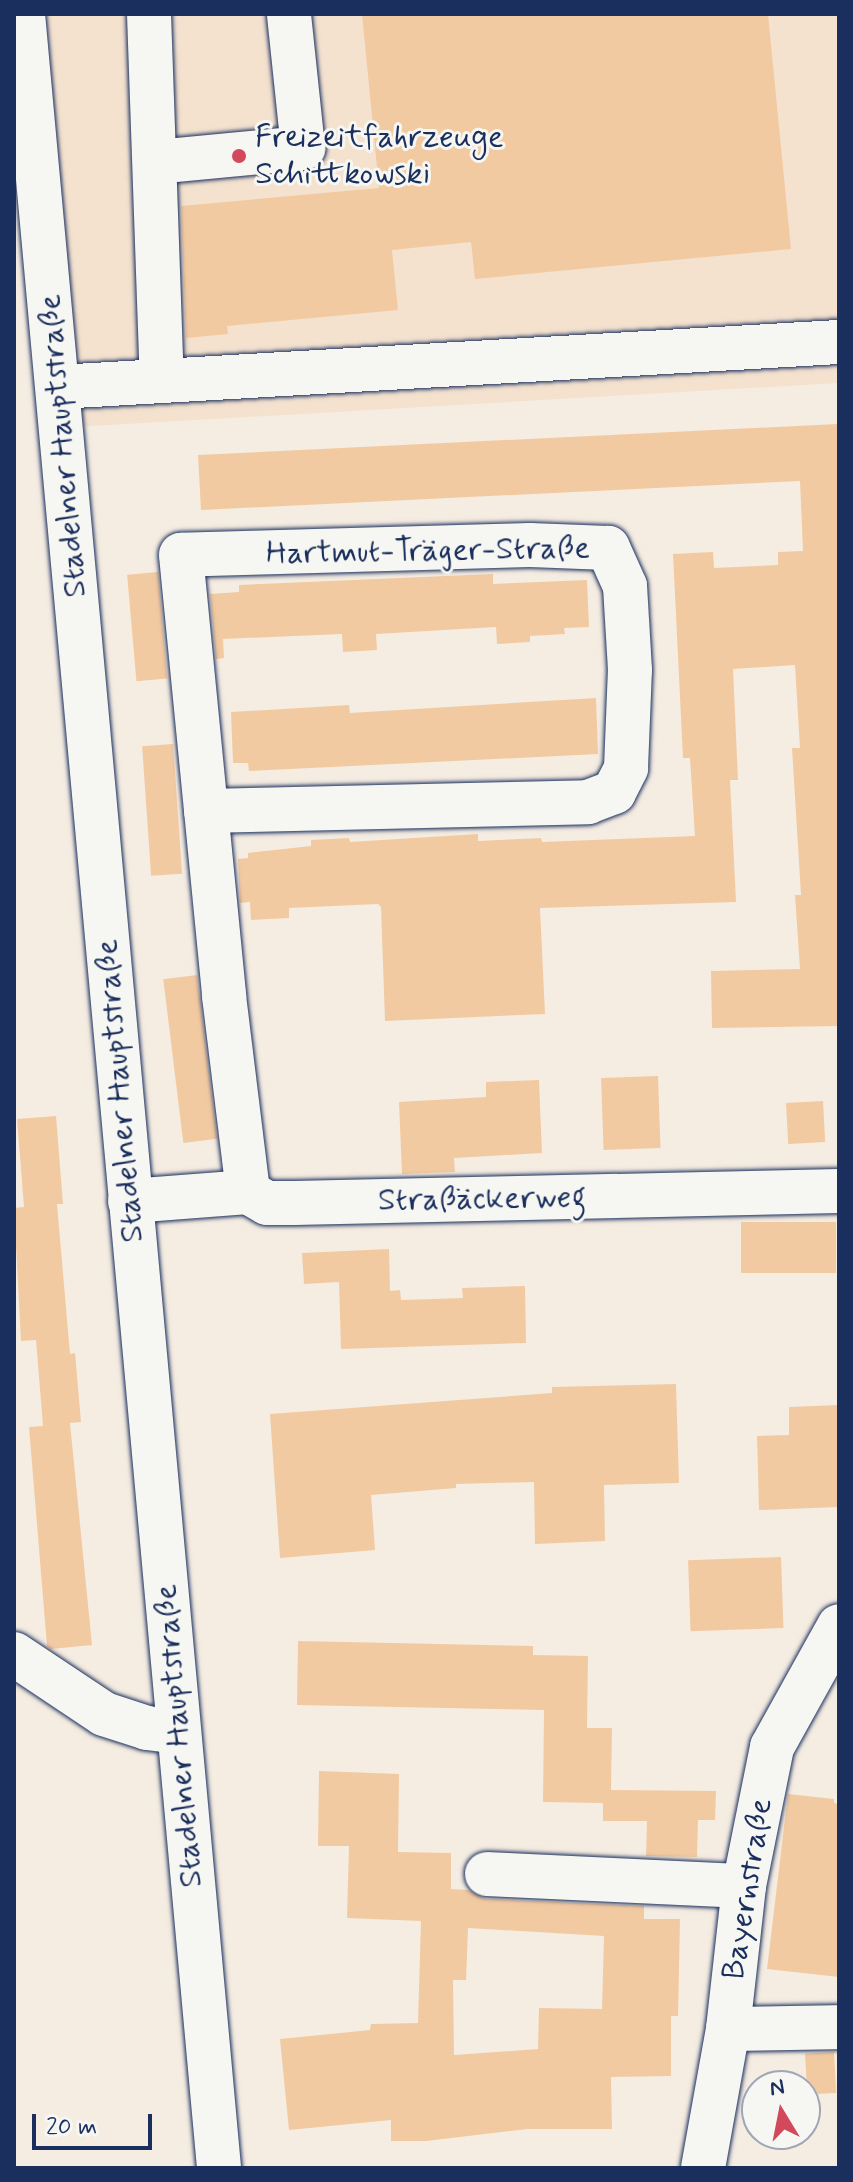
<!DOCTYPE html>
<meta charset="utf-8">
<style>
body{margin:0}
#map{position:relative;width:853px;height:2182px;overflow:hidden;background:#f5ede2;font-family:Mynerve,sans-serif}
div>[style]{position:absolute}
[style*='--x']{left:calc(var(--x)*1px);top:calc(var(--y)*1px);width:calc(var(--w)*1px);rotate:calc(var(--a)*1deg)}
.built>*{inset:0;background:#f4e2cf}
.building>*{inset:0;background:#f2caa2;transform-origin:0 0}
.roads{filter:drop-shadow(0 0 2px #1b2f5e) drop-shadow(0 0 2px #1b2f5e)}
.minor>*{height:44px;margin:-22px;padding:0 22px;transform-origin:22px;border-radius:22px;background:#f6f6f2}
.major>*{height:44px;margin:-22px;padding:0 22px;transform-origin:22px;border-radius:22px;background:#f6f6f2}
.dots>*{width:22px;height:22px;translate:-50% -50%;box-sizing:border-box;border:4px solid #f6f6f2;border-radius:50%}
span{translate:-50% -50%;white-space:nowrap;text-align:center;line-height:1.15;-webkit-text-stroke:6px #f6f6f2;paint-order:stroke}
.poi-label{font-size:32px;color:#1b2f5e}
.left{translate:0 -50%;text-align:left}
.street-label{font-size:32px;color:#1b2f5e}
.frame{position:absolute;inset:0;border:16px solid #1b2f5e;pointer-events:none}
.north{position:absolute;left:741px;top:2070px;width:80px;height:80px;box-sizing:border-box;background:#f6f6f2;border:2px solid #9ea6b7;border-radius:50%;rotate:350deg;font-size:22px;font-weight:700;line-height:32px;text-align:center;color:#1b2f5e}
.north::after{content:'';display:block;margin:auto;width:28px;height:36px;background:#d1495b;clip-path:polygon(50% 0,100% 100%,50% 72%,0 100%)}
.scale{position:absolute;left:32px;top:2114px;width:120px;height:36px;box-sizing:border-box;border:4px solid #1b2f5e;border-top:0;padding-left:10px;font-size:24px;line-height:28px;white-space:nowrap;color:#1b2f5e;-webkit-text-stroke:6px #f6f6f2;paint-order:stroke}
</style>
<div id="map">
<div class="built">
<div style="clip-path:polygon(14px 14px,839px 14px,839px 383px,57px 428px,14px 186px)"></div>
</div>
<div class="building">
<div style="clip-path:polygon(362px 14px,768px 14px,791px 249px,475px 279px,471px 242px,392px 250px,398px 310px,227px 326px,228px 334px,186px 338px,181px 206px,379px 188px)"></div>
<div style="clip-path:polygon(837px 424px,839px 1026px,712px 1028px,711px 971px,800px 969px,795px 895px,801px 895px,792px 748px,800px 748px,795px 665px,733px 669px,738px 780px,730px 780px,736px 902px,540px 908px,545px 1014px,385px 1021px,381px 907px,378px 904px,289px 908px,289px 918px,251px 920px,250px 902px,240px 903px,238px 859px,248px 858px,248px 853px,311px 846px,311px 840px,349px 838px,350px 842px,478px 834px,478px 841px,541px 838px,542px 842px,695px 836px,690px 758px,683px 758px,673px 554px,713px 552px,714px 568px,778px 565px,778px 552px,803px 551px,800px 481px,201px 510px,198px 455px)"></div>
<div style="left:158px;top:572px;width:107px;height:31px;rotate:85deg"></div>
<div style="clip-path:polygon(493px 574px,493px 584px,587px 580px,589px 627px,564px 628px,565px 634px,530px 636px,530px 642px,497px 644px,496px 627px,376px 634px,377px 650px,343px 652px,342px 634px,223px 639px,224px 658px,216px 659px,210px 594px,239px 592px,239px 585px)"></div>
<div style="clip-path:polygon(596px 698px,598px 754px,249px 771px,248px 763px,233px 763px,231px 712px,349px 705px,350px 713px)"></div>
<div style="left:173px;top:744px;width:130px;height:31px;rotate:86deg"></div>
<div style="left:197px;top:975px;width:165px;height:34px;rotate:83deg"></div>
<div style="left:658px;top:1076px;width:72px;height:57px;rotate:88deg"></div>
<div style="clip-path:polygon(539px 1080px,542px 1153px,454px 1158px,455px 1172px,402px 1174px,399px 1102px,486px 1097px,486px 1082px)"></div>
<div style="left:823px;top:1101px;width:41px;height:37px;rotate:87deg"></div>
<div style="clip-path:polygon(56px 1116px,63px 1204px,57px 1204px,70px 1354px,75px 1353px,81px 1422px,70px 1423px,92px 1645px,51px 1649px,47px 1646px,29px 1427px,43px 1426px,36px 1340px,21px 1341px,14px 1208px,24px 1207px,17px 1119px)"></div>
<div style="left:836px;top:1222px;width:51px;height:95px;rotate:90deg"></div>
<div style="clip-path:polygon(389px 1249px,390px 1291px,400px 1290px,401px 1300px,463px 1298px,462px 1288px,525px 1286px,526px 1343px,341px 1349px,339px 1282px,304px 1284px,302px 1253px)"></div>
<div style="clip-path:polygon(676px 1384px,679px 1483px,604px 1485px,605px 1541px,535px 1544px,534px 1482px,456px 1484px,456px 1488px,371px 1495px,375px 1550px,280px 1558px,270px 1414px,552px 1393px,552px 1387px)"></div>
<div style="clip-path:polygon(839px 1405px,839px 1507px,759px 1510px,757px 1436px,789px 1435px,789px 1407px)"></div>
<div style="left:781px;top:1557px;width:71px;height:93px;rotate:88deg"></div>
<div style="clip-path:polygon(298px 1641px,533px 1646px,533px 1655px,588px 1656px,587px 1728px,612px 1728px,611px 1790px,716px 1791px,715px 1820px,698px 1820px,697px 1857px,646px 1856px,647px 1821px,603px 1821px,603px 1803px,543px 1802px,544px 1710px,297px 1705px)"></div>
<div style="clip-path:polygon(evenodd,319px 1771px,399px 1774px,398px 1852px,451px 1853px,451px 1889px,468px 1890px,486px 1899px,644px 1906px,644px 1919px,680px 1919px,678px 2016px,671px 2016px,671px 2076px,611px 2077px,612px 2129px,528px 2129px,426px 2141px,391px 2141px,391px 2120px,289px 2130px,280px 2039px,370px 2030px,371px 2024px,418px 2023px,421px 1921px,347px 1918px,349px 1846px,318px 1846px,319px 1771px,468px 1928px,604px 1936px,602px 2009px,539px 2008px,538px 2049px,454px 2055px,453px 1980px,466px 1980px,468px 1928px)"></div>
<div style="clip-path:polygon(788px 1794px,834px 1799px,834px 1803px,839px 1804px,839px 1977px,767px 1969px)"></div>
<div style="left:834px;top:2052px;width:41px;height:29px;rotate:87deg"></div>
</div>
<div class="roads">
<div class="minor">
<div style="--x:149;--y:14;--w:366;--a:88"></div>
<div style="--x:155;--y:162;--w:149;--a:-5.4"></div>
<div style="--x:303;--y:148;--w:135;--a:-96"></div>
<div style="--x:58;--y:387;--w:782;--a:-3.3"></div>
<div style="--x:206;--y:811;--w:382;--a:-1.3"></div>
<div style="--x:588;--y:802;--w:28;--a:-21"></div>
<div style="--x:614;--y:792;--w:27;--a:-63"></div>
<div style="--x:626;--y:768;--w:98;--a:-87.7"></div>
<div style="--x:630;--y:670;--w:84;--a:-93.4"></div>
<div style="--x:625;--y:586;--w:42;--a:-114.1"></div>
<div style="--x:608;--y:548;--w:78;--a:-177.8"></div>
<div style="--x:530;--y:545;--w:349;--a:178.4"></div>
<div style="--x:181;--y:555;--w:443;--a:84.4"></div>
<div style="--x:224;--y:996;--w:197;--a:83"></div>
<div style="--x:130;--y:1201;--w:118;--a:-4.4"></div>
<div style="--x:248;--y:1192;--w:22;--a:30"></div>
<div style="--x:267;--y:1203;--w:27;--a:0"></div>
<div style="--x:294;--y:1203;--w:545;--a:-1.26"></div>
<div style="--x:14;--y:1654;--w:108;--a:33.7"></div>
<div style="--x:104;--y:1714;--w:45;--a:18"></div>
<div style="--x:147;--y:1728;--w:32;--a:7"></div>
<div style="--x:487;--y:1874;--w:257;--a:2.7"></div>
<div style="--x:728;--y:2029;--w:111;--a:-1"></div>
<div style="--x:703;--y:2168;--w:141;--a:-79.8"></div>
<div style="--x:728;--y:2029;--w:144;--a:-83.6"></div>
<div style="--x:744;--y:1886;--w:142;--a:-78.6"></div>
<div style="--x:772;--y:1747;--w:138;--a:-61"></div>
</div>
<div class="major">
<div style="--x:23;--y:14;--w:2163;--a:84.8"></div>
</div>
</div>
<div class="dots">
<div style="left:239px;top:156px;background:#d1495b"></div>
</div>
<div class="poi-label">
<span class="left" style="left:255px;top:156px">Freizeitfahrzeuge<br>Schittkowski</span>
</div>
<div class="street-label">
<span style="left:63px;top:446px;rotate:-95deg">Stadelner Hauptstraße</span>
<span style="left:428px;top:551px;rotate:-1deg">Hartmut-Träger-Straße</span>
<span style="left:120px;top:1091px;rotate:-95deg">Stadelner Hauptstraße</span>
<span style="left:482px;top:1199px;rotate:-1deg">Straßäckerweg</span>
<span style="left:179px;top:1736px;rotate:-95deg">Stadelner Hauptstraße</span>
<span style="left:748px;top:1889px;rotate:-81deg">Bayernstraße</span>
</div>
<div class="frame"></div>
<div class="north">N</div>
<div class="scale">20 m</div>
</div>
